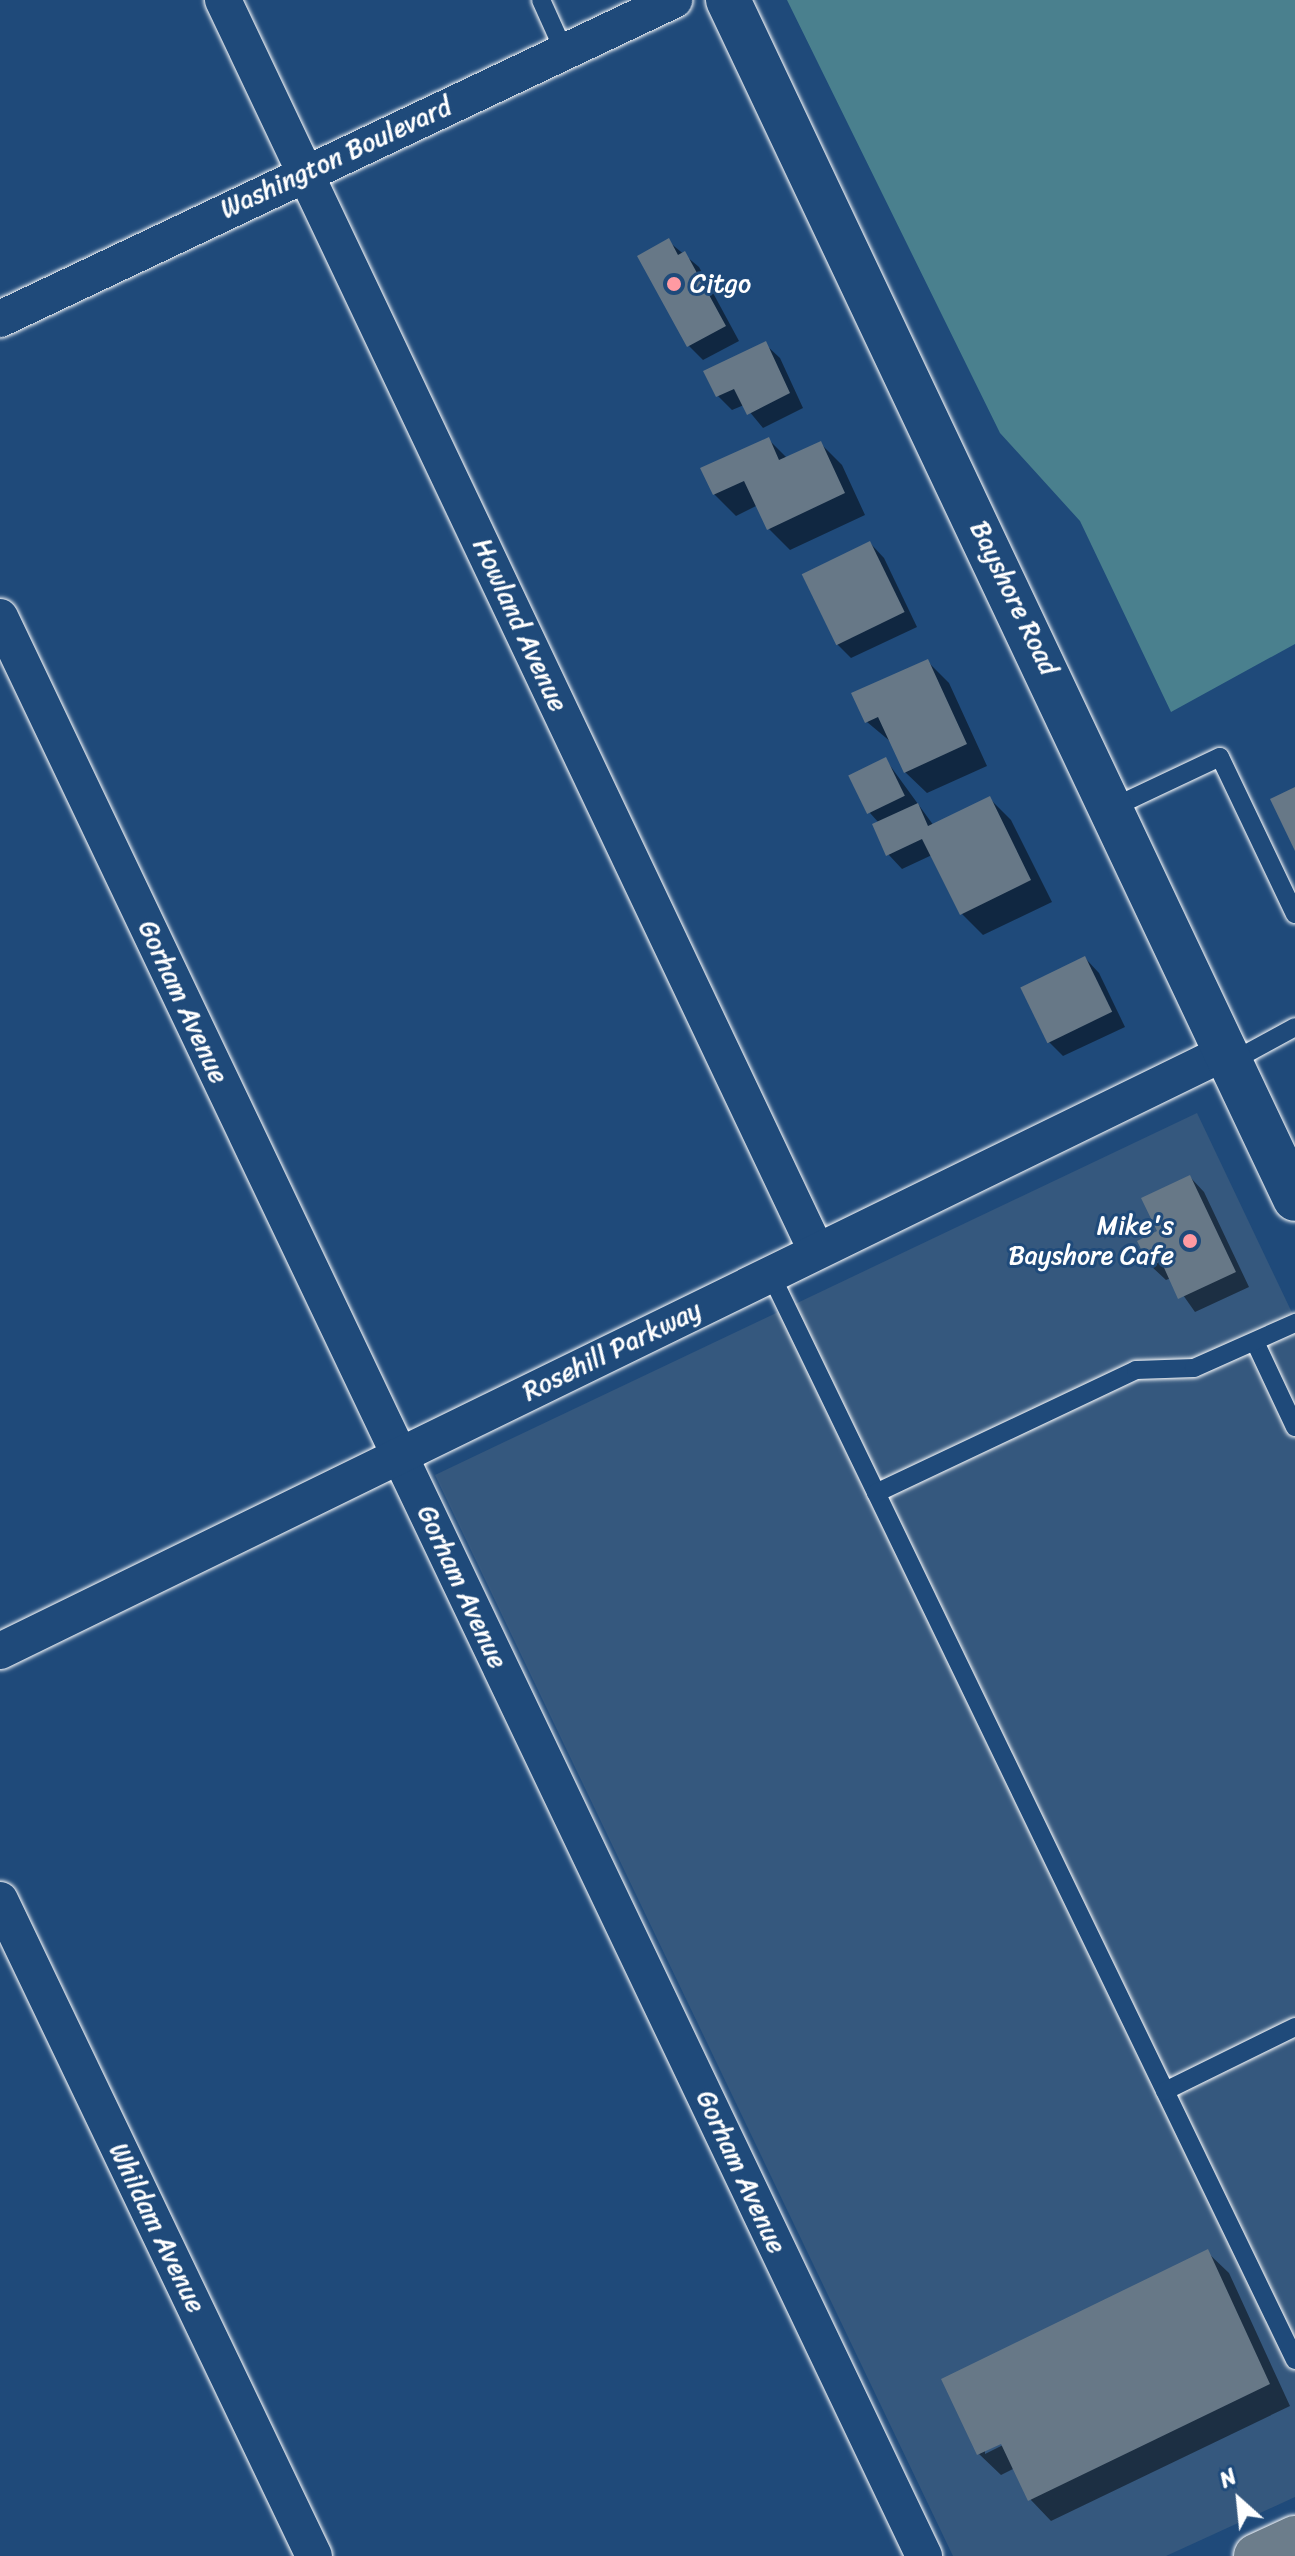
<!DOCTYPE html>
<style>
body{margin:0}
#map{position:relative;width:1295px;height:2556px;overflow:hidden;background:#1f4a7a;font-family:Sriracha,sans-serif}
div>[style]{position:absolute}
[style*='--x']{left:calc(var(--x)*1px);top:calc(var(--y)*1px);width:calc(var(--w)*1px);rotate:calc(var(--a)*1deg)}
.built>*{inset:0;background:#35587e}
.green>*{inset:0;background:#4a808e}
.shadow>*{inset:0;background:#0007}
.building>*{inset:0;background:#677887;transform-origin:0 0}
.roads{filter:drop-shadow(0 0 2px #fff) drop-shadow(0 0 2px #fff)}
.service>*{height:18px;margin:-9px;padding:0 9px;transform-origin:9px;border-radius:9px;background:#1f4a7a}
.minor>*{height:36px;margin:-18px;padding:0 18px;transform-origin:18px;border-radius:18px;background:#1f4a7a}
.secondary>*{height:44px;margin:-22px;padding:0 22px;transform-origin:22px;border-radius:22px;background:#1f4a7a}
.trunk>*{height:44px;margin:-22px;padding:0 22px;transform-origin:22px;border-radius:22px;background:#6c7d8b}
.dots>*{width:22px;height:22px;translate:-50% -50%;box-sizing:border-box;border:4px solid #1f4a7a;border-radius:50%}
span{translate:-50% -50%;white-space:nowrap;text-align:center;line-height:1.15;-webkit-text-stroke:6px #1f4a7a;paint-order:stroke}
.street-label{font-size:26px;color:#fff}
.poi-label{font-size:26px;color:#fff}
.left{translate:0 -50%;text-align:left}
.right{translate:-100% -50%;text-align:right}
.north{position:absolute;left:1199px;top:2460px;width:80px;height:80px;-webkit-text-stroke:6px #1f4a7a;paint-order:stroke;rotate:333deg;font-size:22px;font-weight:700;line-height:32px;text-align:center;color:#fff}
.north::after{content:'';display:block;margin:auto;width:28px;height:36px;background:#fff;clip-path:polygon(50% 0,100% 100%,50% 72%,0 100%)}
</style>
<div id="map">
<div class="built">
<div style="clip-path:polygon(1197px 1113px,1295px 1319px,1295px 2497px,1166px 2556px,953px 2556px,435px 1475px)"></div>
</div>
<div class="green">
<div style="clip-path:polygon(787px 0,1295px 0,1295px 644px,1171px 712px,1080px 521px,1000px 433px)"></div>
</div>
<div class="shadow">
<div style="clip-path:polygon(668px 241px,699px 267px,739px 341px,703px 360px,689px 346px)"></div>
<div style="clip-path:polygon(765px 344px,780px 358px,803px 408px,763px 428px,744px 405px,732px 410px,718px 396px)"></div>
<div style="clip-path:polygon(768px 439px,787px 458px,820px 443px,842px 465px,865px 515px,790px 550px,768px 528px,758px 505px,736px 516px,714px 494px)"></div>
<div style="clip-path:polygon(870px 543px,884px 558px,917px 627px,851px 658px,837px 644px)"></div>
<div style="clip-path:polygon(927px 661px,949px 683px,987px 766px,927px 793px,905px 772px,891px 742px,867px 722px)"></div>
<div style="clip-path:polygon(886px 760px,934px 826px,990px 799px,1011px 820px,1052px 902px,983px 935px,962px 914px,932px 855px,902px 869px,888px 854px,879px 823px,870px 813px)"></div>
<div style="clip-path:polygon(1085px 958px,1099px 973px,1125px 1027px,1063px 1056px,1049px 1042px)"></div>
<div style="clip-path:polygon(1190px 1177px,1204px 1192px,1249px 1287px,1195px 1312px,1171px 1278px,1166px 1280px,1151px 1266px,1159px 1232px)"></div>
<div style="clip-path:polygon(evenodd,1207px 2252px,1229px 2273px,1290px 2406px,1051px 2521px,1030px 2499px,1015px 2468px,1001px 2475px,979px 2454px,1207px 2252px,1009px 2438px,1011px 2441px,985px 2454px,985px 2449px,1009px 2438px)"></div>
</div>
<div class="building">
<div style="clip-path:polygon(669px 238px,678px 255px,685px 251px,726px 326px,687px 347px,637px 256px)"></div>
<div style="clip-path:polygon(766px 341px,790px 393px,747px 415px,734px 389px,716px 397px,703px 371px)"></div>
<div style="clip-path:polygon(769px 437px,779px 460px,821px 441px,845px 493px,767px 530px,744px 481px,713px 495px,700px 468px)"></div>
<div style="left:870px;top:541px;width:79px;height:76px;rotate:64deg"></div>
<div style="clip-path:polygon(928px 659px,967px 744px,904px 773px,878px 717px,865px 723px,851px 693px)"></div>
<div style="left:886px;top:757px;width:43px;height:42px;rotate:64deg"></div>
<div style="clip-path:polygon(1295px 787px,1295px 851px,1270px 799px)"></div>
<div style="clip-path:polygon(990px 796px,1031px 880px,960px 915px,922px 839px,886px 856px,872px 824px,918px 803px,928px 826px)"></div>
<div style="left:1085px;top:956px;width:62px;height:72px;rotate:64deg"></div>
<div style="clip-path:polygon(1190px 1175px,1236px 1272px,1178px 1299px,1161px 1261px,1150px 1267px,1137px 1241px,1157px 1231px,1141px 1198px)"></div>
<div style="clip-path:polygon(1208px 2249px,1270px 2384px,1028px 2501px,1001px 2444px,977px 2455px,941px 2379px)"></div>
</div>
<div class="roads">
<div class="service">
<div style="--x:541;--y:0;--w:56;--a:65.7"></div>
<div style="--x:1114;--y:807;--w:117;--a:-25.3"></div>
<div style="--x:1220;--y:757;--w:174;--a:64.5"></div>
<div style="--x:1229;--y:1063;--w:75;--a:-28.6"></div>
<div style="--x:770;--y:1273;--w:1207;--a:64.22"></div>
<div style="--x:1255;--y:1342;--w:94;--a:64.8"></div>
<div style="--x:876;--y:1493;--w:288;--a:-25.3"></div>
<div style="--x:1136;--y:1370;--w:58;--a:-2"></div>
<div style="--x:1194;--y:1368;--w:111;--a:-24"></div>
<div style="--x:1165;--y:2091;--w:145;--a:-26.2"></div>
</div>
<div class="minor">
<div style="--x:223;--y:0;--w:1384;--a:64.62"></div>
<div style="--x:0;--y:319;--w:746;--a:-25.33"></div>
<div style="--x:0;--y:617;--w:2148;--a:64.52"></div>
<div style="--x:0;--y:1651;--w:1362;--a:-26.04"></div>
<div style="--x:0;--y:1900;--w:727;--a:64.42"></div>
</div>
<div class="secondary">
<div style="--x:728;--y:0;--w:1326;--a:64.69"></div>
</div>
<div class="trunk">
<div style="--x:1256;--y:2556;--w:43;--a:-24.8"></div>
</div>
</div>
<div class="dots">
<div style="left:674px;top:284px;background:#ff9aa2"></div>
<div style="left:1190px;top:1241px;background:#ff9aa2"></div>
</div>
<div class="street-label">
<span style="left:336px;top:158px;rotate:-25deg">Washington Boulevard</span>
<span style="left:1014px;top:598px;rotate:64deg">Bayshore Road</span>
<span style="left:520px;top:625px;rotate:65deg">Howland Avenue</span>
<span style="left:183px;top:1002px;rotate:65deg">Gorham Avenue</span>
<span style="left:612px;top:1351px;rotate:-26deg">Rosehill Parkway</span>
<span style="left:462px;top:1587px;rotate:65deg">Gorham Avenue</span>
<span style="left:741px;top:2172px;rotate:65deg">Gorham Avenue</span>
<span style="left:157px;top:2228px;rotate:64deg">Whildam Avenue</span>
</div>
<div class="poi-label">
<span class="left" style="left:690px;top:284px">Citgo</span>
<span class="right" style="left:1174px;top:1241px">Mike's<br>Bayshore Cafe</span>
</div>
<div class="north">N</div>
</div>
